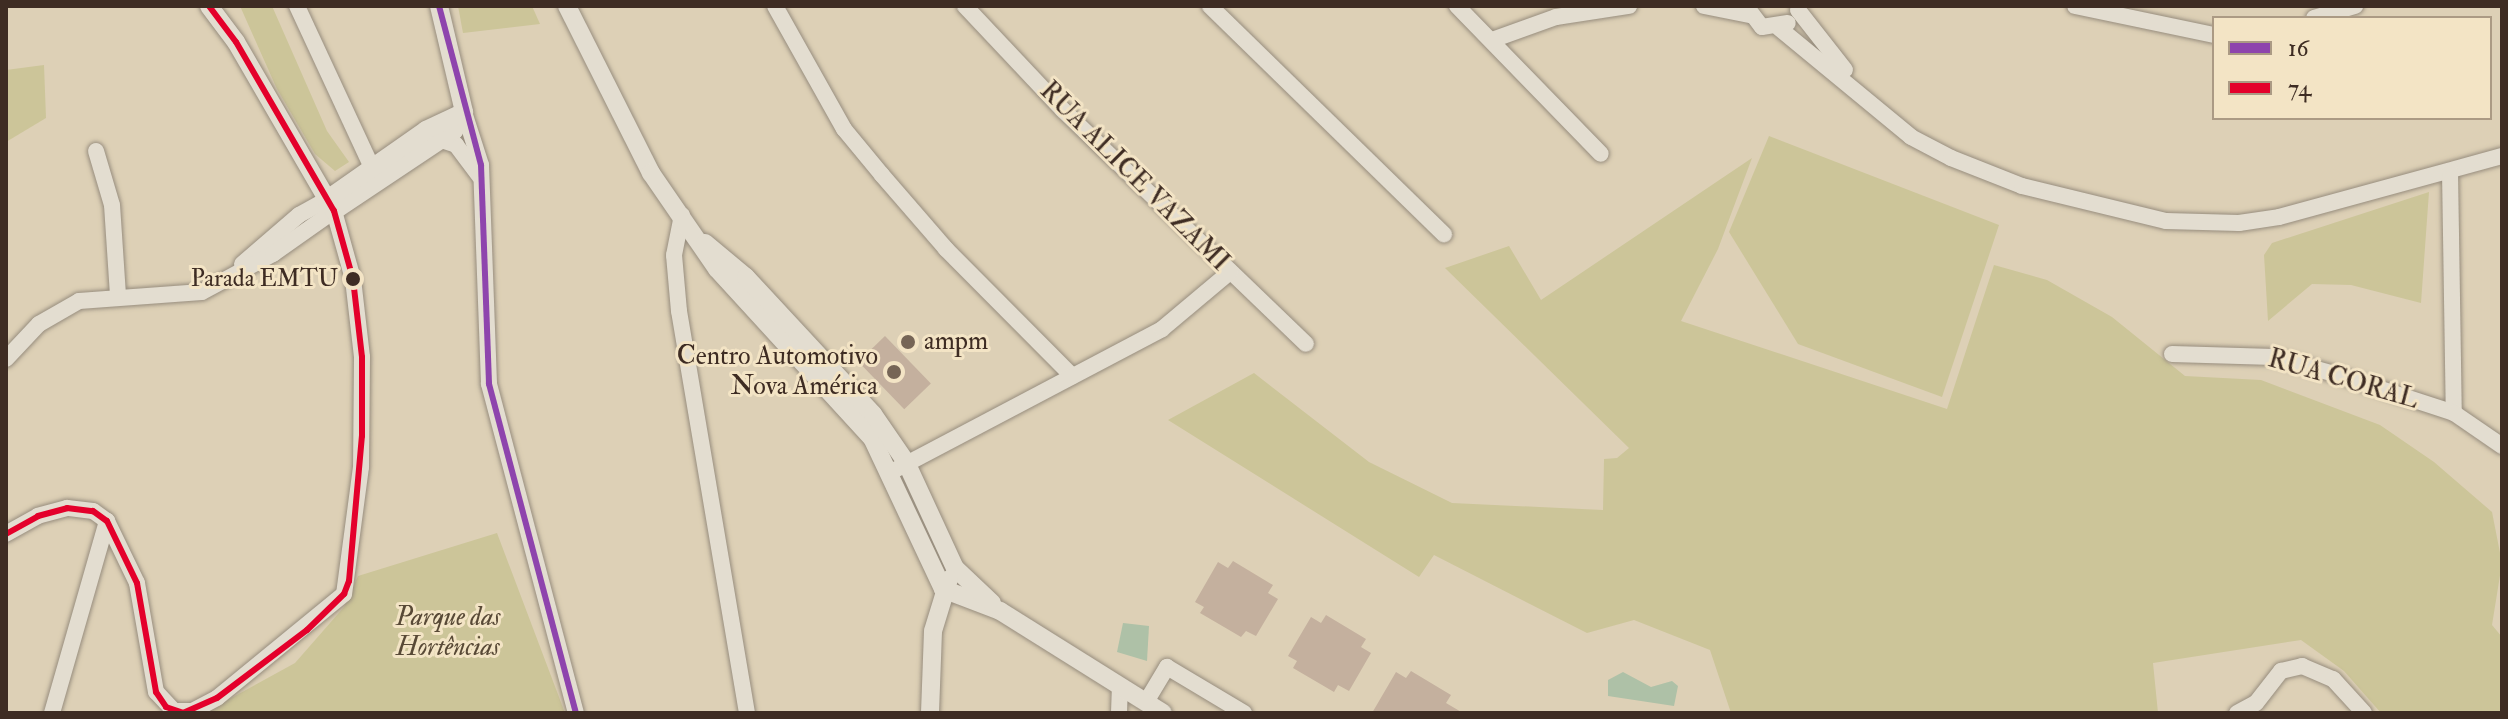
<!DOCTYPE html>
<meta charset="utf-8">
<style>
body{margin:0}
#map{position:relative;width:2508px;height:719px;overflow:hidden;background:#ddd0b6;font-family:"IM FELL Double Pica",serif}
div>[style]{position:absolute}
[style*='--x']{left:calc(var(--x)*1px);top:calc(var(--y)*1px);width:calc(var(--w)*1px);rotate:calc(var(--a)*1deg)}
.green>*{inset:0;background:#ccc599}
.water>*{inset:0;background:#aec1a7}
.building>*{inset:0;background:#c4b09e;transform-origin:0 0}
.roads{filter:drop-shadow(0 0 2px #978d7e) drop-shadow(0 0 2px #978d7e)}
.minor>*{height:16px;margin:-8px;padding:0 8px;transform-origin:8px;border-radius:8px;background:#e3ddd0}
.tertiary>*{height:18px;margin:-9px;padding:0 9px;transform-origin:9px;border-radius:9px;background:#e3ddd0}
.bus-1>*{height:6px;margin:-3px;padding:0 3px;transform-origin:3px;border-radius:3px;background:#8e44ad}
.bus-2>*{height:6px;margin:-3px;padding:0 3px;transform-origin:3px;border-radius:3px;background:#e4002b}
.dots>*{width:22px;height:22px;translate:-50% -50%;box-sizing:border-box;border:4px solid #f3e4c5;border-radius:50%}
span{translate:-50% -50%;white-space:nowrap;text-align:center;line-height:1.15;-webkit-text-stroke:6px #f3e4c5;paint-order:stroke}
.bus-label{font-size:24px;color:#3e2c23}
.right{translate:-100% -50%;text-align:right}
.street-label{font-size:26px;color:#3e2c23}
.poi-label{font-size:26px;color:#3e2c23}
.left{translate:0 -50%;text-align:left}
.park-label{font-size:26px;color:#584936;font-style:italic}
.frame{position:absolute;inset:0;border:8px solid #3e2c23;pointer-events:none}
.legend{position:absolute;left:2212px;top:16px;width:280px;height:104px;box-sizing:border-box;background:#f3e4c5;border:2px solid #ab9a84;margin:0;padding:10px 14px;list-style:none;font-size:24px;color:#3e2c23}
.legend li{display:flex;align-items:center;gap:16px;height:40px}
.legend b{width:40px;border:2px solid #ab9a84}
</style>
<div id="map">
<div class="green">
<div style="clip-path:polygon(240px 6px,272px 6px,327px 131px,349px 162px,335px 171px,315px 154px,277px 89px)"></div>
<div style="clip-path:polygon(458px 6px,532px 6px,540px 24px,463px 33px)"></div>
<div style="clip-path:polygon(44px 65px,46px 118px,6px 142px,6px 70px)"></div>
<div style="clip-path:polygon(1769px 136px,1999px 225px,1942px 397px,1798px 344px,1729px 232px)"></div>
<div style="clip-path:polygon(1752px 158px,1718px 249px,1681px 321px,1947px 409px,1994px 265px,2047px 280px,2112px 317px,2185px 376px,2261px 380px,2380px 425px,2434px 462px,2492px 512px,2502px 563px,2492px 625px,2502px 637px,2502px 713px,2381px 713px,2344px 671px,2301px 640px,2153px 663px,2158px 713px,1731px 713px,1710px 650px,1634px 620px,1587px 633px,1434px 555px,1419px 577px,1168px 420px,1254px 373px,1369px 462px,1452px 503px,1603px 510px,1604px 459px,1617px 458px,1629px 448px,1445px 268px,1509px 246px,1541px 300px)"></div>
<div style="clip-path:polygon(2429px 192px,2421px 303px,2351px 285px,2312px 284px,2268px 321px,2264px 255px,2272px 243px)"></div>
<div style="clip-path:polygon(497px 533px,565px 713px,204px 713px,295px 663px,344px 607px,358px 576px)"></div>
</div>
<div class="water">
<div style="clip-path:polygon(1123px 623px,1149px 626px,1147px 661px,1117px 652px)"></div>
<div style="clip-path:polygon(1623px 672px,1651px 687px,1672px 681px,1678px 686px,1674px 706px,1608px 696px,1608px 680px)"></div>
</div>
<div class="building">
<div style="left:885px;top:336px;width:66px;height:37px;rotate:46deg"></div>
<div style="clip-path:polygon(1233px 561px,1273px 585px,1268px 593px,1278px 599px,1256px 636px,1246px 631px,1241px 637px,1224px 627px,1200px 613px,1204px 607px,1195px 602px,1218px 562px,1228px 568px)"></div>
<div style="clip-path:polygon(1326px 615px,1366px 639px,1361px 647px,1371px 653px,1349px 691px,1338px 685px,1334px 692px,1293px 668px,1297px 661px,1288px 656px,1311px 617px,1321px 623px)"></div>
<div style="clip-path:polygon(1411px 671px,1451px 695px,1446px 703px,1463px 713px,1372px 713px,1396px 672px,1406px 678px)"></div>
</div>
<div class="roads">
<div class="minor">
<div style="--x:297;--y:6;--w:190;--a:65.1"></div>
<div style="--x:775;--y:6;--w:141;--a:60.7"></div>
<div style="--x:844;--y:129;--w:60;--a:50.4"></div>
<div style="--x:882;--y:175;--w:98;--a:49.1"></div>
<div style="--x:946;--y:249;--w:179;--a:45.2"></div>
<div style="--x:965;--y:6;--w:143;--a:46.7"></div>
<div style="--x:1063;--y:110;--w:337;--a:43.9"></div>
<div style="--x:1210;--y:6;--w:327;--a:44.3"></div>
<div style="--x:1457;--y:6;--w:206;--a:45.8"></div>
<div style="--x:1704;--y:6;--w:46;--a:11.3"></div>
<div style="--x:1746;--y:6;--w:26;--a:53"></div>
<div style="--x:1762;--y:27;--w:26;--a:-9"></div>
<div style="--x:2075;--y:6;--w:142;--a:11.8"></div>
<div style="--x:1798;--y:10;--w:76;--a:51.9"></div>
<div style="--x:2314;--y:18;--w:43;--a:-16.3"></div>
<div style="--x:1779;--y:28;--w:171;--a:39.5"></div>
<div style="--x:1911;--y:137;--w:45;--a:27.7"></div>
<div style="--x:1951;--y:158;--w:76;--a:21.5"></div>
<div style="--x:2022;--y:186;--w:148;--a:13.7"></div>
<div style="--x:2166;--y:221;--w:73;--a:1.6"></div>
<div style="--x:2239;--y:223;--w:40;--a:-8.5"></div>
<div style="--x:2279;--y:217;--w:231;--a:-15.3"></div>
<div style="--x:1492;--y:40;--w:68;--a:-19.8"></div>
<div style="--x:1556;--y:17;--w:74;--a:-8.6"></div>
<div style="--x:464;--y:112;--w:56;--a:72.2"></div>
<div style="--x:481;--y:165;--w:219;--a:87.9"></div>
<div style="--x:489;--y:384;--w:340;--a:75.2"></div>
<div style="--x:441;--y:140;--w:16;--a:18"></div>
<div style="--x:456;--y:145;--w:39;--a:53"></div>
<div style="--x:96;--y:151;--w:56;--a:73.5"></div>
<div style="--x:112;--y:205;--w:91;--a:86.2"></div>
<div style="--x:2450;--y:171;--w:242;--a:89.1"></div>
<div style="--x:682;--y:215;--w:41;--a:101.3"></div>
<div style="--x:674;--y:255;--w:56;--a:84.9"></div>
<div style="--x:679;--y:311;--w:408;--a:80.4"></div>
<div style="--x:242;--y:264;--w:75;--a:-40.7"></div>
<div style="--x:299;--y:215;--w:31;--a:-29"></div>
<div style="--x:2172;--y:354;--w:102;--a:1.7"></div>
<div style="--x:2274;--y:357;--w:66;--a:15.7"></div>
<div style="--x:2338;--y:375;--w:122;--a:18.1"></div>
<div style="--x:2454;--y:413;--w:58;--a:34.5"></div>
<div style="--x:6;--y:359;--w:48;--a:-46.7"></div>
<div style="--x:39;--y:324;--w:46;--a:-29.9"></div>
<div style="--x:79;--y:301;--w:123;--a:-4.2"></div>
<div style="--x:202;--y:292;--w:81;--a:-28.2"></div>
<div style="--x:273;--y:254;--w:75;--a:-35.2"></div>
<div style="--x:334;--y:211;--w:71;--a:74.4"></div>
<div style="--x:353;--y:279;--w:79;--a:83.4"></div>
<div style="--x:362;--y:357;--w:110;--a:90.5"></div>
<div style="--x:361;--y:467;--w:128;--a:97.6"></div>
<div style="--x:344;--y:594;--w:164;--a:140.7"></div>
<div style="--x:217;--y:698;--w:27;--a:152"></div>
<div style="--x:193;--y:711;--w:19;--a:180"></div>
<div style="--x:174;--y:711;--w:26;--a:-133"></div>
<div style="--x:156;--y:692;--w:111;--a:-99.9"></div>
<div style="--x:137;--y:583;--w:69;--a:-115.8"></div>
<div style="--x:107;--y:521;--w:17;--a:-144"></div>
<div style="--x:93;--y:511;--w:26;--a:-173"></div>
<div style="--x:67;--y:508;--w:30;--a:165"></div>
<div style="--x:38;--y:516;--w:37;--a:151"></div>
<div style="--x:891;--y:472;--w:306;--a:-27.8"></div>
<div style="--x:1162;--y:329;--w:89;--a:-40"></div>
<div style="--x:1146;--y:702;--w:41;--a:-59"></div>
<div style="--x:1167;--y:667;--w:90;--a:30.9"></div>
<div style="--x:52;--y:713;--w:200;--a:-74"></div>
<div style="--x:1119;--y:713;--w:27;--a:-88"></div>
<div style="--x:2237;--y:713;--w:21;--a:-28"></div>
<div style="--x:2256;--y:703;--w:41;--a:-52"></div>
<div style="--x:2281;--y:671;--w:22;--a:-13"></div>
<div style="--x:2302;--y:666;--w:34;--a:23"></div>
<div style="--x:2333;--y:679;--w:46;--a:47.6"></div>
</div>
<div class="tertiary">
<div style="--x:209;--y:6;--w:45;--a:53.1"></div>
<div style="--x:236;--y:42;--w:195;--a:59.9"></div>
<div style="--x:334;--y:211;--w:144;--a:-33.7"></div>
<div style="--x:454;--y:131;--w:21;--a:-62"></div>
<div style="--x:439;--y:6;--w:109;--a:76.7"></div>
<div style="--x:567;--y:6;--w:187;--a:63.3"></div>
<div style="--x:651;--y:173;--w:116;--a:55.5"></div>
<div style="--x:717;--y:269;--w:229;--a:47.5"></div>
<div style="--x:872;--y:438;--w:167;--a:64.8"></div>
<div style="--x:943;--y:589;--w:61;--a:21.1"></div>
<div style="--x:1000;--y:611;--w:192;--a:32"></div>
<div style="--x:326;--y:200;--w:122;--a:-35"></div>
<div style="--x:426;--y:130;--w:42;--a:-25.3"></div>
<div style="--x:705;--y:243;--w:53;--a:39.7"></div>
<div style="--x:746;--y:277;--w:187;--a:47.2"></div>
<div style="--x:873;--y:414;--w:58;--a:55.5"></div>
<div style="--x:906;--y:462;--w:117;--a:65.2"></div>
<div style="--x:955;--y:568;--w:51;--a:43.4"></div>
<div style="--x:930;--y:713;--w:82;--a:-87.9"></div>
<div style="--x:933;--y:631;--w:54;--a:-72.9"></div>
</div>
</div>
<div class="bus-1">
<div style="--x:439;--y:6;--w:164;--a:75.2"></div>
<div style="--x:481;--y:165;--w:219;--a:87.9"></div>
<div style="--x:489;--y:384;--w:340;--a:75.2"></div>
</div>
<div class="bus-2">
<div style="--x:6;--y:534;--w:37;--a:-29"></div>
<div style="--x:38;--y:516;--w:30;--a:-15"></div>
<div style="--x:67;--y:508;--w:26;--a:7"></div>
<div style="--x:93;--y:511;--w:17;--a:36"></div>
<div style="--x:107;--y:521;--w:69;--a:64.2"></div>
<div style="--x:137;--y:583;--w:111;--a:80.1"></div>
<div style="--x:156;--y:692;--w:18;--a:56"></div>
<div style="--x:166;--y:707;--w:18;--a:19"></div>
<div style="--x:183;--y:713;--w:37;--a:-24"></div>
<div style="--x:217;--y:698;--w:113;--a:-37.1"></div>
<div style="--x:307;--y:630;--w:52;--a:-44.2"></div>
<div style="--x:344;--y:594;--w:14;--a:-69"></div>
<div style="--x:349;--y:581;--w:146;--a:-84.9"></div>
<div style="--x:362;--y:436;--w:79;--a:-90"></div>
<div style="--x:362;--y:357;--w:79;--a:-96.6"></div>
<div style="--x:353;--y:279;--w:71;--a:-105.6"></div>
<div style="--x:334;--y:211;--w:195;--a:-120.1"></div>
<div style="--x:236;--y:42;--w:45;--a:-126.9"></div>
</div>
<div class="dots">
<div style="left:353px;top:279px;background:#3e2c23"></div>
<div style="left:908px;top:342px;background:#766556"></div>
<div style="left:894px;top:372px;background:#766556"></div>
</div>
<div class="bus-label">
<span class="right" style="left:338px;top:279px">Parada EMTU</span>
</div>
<div class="street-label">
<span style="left:1134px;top:177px;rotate:45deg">RUA ALICE VAZAMI</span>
<span style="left:2343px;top:380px;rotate:16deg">RUA CORAL</span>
</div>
<div class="poi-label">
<span class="left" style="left:924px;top:342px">ampm</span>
<span class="right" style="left:878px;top:372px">Centro Automotivo<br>Nova América</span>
</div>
<div class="park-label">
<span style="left:448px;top:633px">Parque das<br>Hortências</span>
</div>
<div class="frame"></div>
<ul class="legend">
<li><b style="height:10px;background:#8e44ad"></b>16</li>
<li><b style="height:10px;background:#e4002b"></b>74</li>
</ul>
</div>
